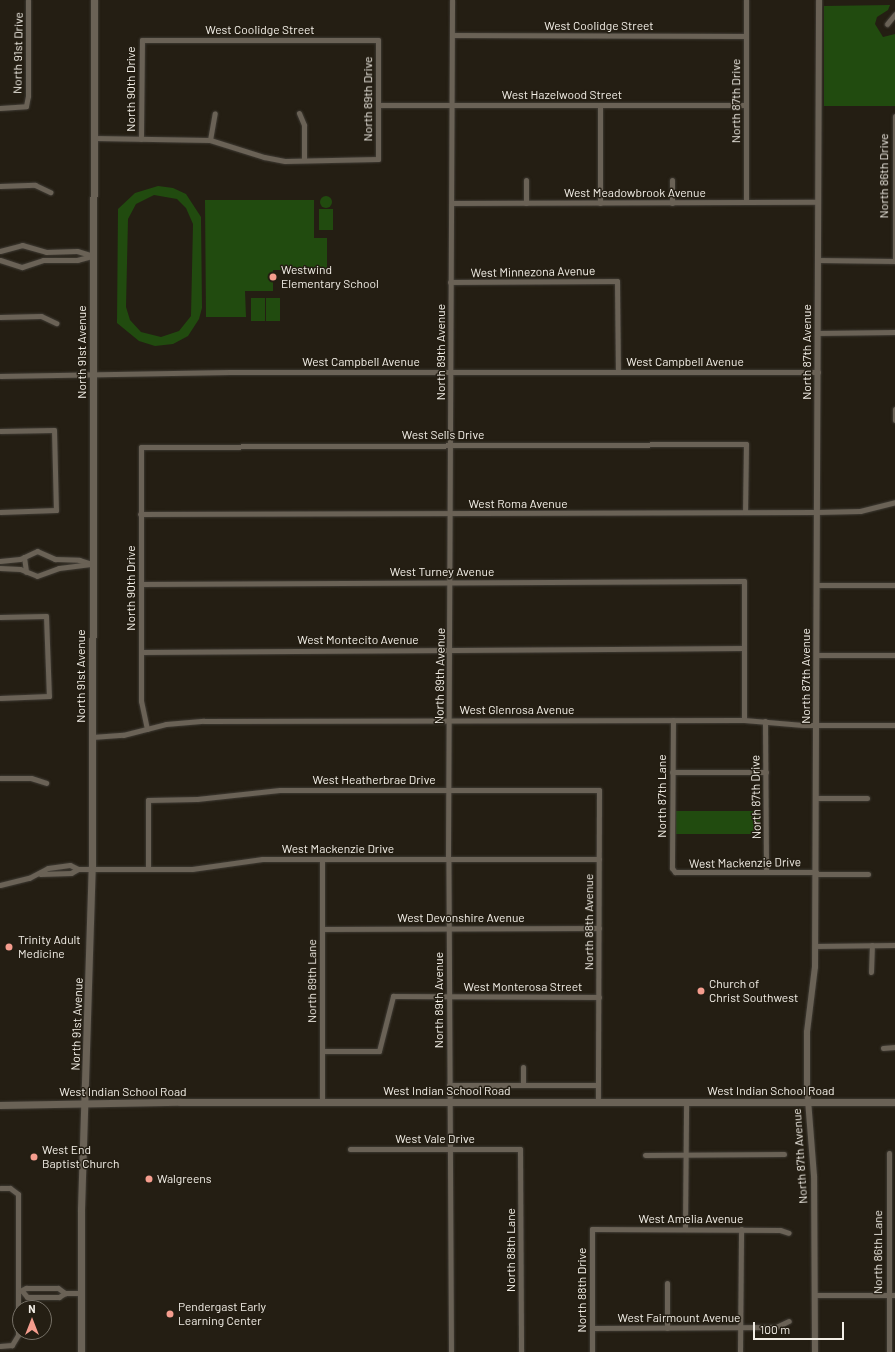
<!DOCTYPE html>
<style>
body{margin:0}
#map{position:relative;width:895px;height:1352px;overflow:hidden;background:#241e13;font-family:Barlow,sans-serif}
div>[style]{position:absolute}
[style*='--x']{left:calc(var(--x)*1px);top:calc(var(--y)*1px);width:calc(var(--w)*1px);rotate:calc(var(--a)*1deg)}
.green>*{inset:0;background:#214b0f;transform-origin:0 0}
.round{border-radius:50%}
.roads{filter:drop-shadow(0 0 1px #3f3b34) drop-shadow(0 0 1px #3f3b34)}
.minor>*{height:5px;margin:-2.5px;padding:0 2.5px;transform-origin:2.5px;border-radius:2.5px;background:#6a6256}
.tertiary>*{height:6px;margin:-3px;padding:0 3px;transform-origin:3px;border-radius:3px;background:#6a6256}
.secondary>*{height:7px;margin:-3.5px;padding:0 3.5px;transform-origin:3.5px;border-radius:3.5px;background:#6a6256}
.dots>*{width:11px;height:11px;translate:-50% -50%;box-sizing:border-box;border:2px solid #241e13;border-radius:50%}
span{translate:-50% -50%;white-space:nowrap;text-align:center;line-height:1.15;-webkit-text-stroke:3px #241e13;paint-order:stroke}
.street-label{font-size:12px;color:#f2eee6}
.poi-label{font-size:12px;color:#f2eee6}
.left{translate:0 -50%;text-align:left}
.north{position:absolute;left:12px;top:1300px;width:40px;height:40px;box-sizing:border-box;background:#241e13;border:1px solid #767167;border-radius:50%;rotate:0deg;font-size:11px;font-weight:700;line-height:16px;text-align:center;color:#f2eee6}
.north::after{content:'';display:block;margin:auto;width:14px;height:18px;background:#f59d8e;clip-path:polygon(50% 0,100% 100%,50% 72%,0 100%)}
.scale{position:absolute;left:753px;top:1322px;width:91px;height:18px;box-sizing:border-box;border:2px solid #f2eee6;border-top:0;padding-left:5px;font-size:12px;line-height:14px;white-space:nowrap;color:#f2eee6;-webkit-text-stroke:3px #241e13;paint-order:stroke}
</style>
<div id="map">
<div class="green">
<div style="clip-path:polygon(890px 5px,888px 10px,877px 17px,875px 24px,883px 37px,895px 34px,895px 106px,824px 106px,824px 6px)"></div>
<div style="clip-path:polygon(evenodd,158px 186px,173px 188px,186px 194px,201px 217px,202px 308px,199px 319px,188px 336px,173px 344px,155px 346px,139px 341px,117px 323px,118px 209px,135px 193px,158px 186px,154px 195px,177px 199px,186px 208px,193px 224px,191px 316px,179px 331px,161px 337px,141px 332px,130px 320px,126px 307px,128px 219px,136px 204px,154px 195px)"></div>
<div class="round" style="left:320px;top:196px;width:12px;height:12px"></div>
<div style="clip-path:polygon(205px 200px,314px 200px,314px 238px,327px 238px,327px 270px,273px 270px,273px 291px,245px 291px,246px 317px,206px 317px)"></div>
<div style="left:319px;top:209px;width:14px;height:21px"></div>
<div style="left:251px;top:298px;width:14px;height:23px"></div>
<div style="left:266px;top:298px;width:14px;height:23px"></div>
<div style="left:676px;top:811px;width:84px;height:23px"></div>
</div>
<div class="roads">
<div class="minor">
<div style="--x:887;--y:24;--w:13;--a:-51"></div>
<div style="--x:452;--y:35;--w:294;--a:0.2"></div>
<div style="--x:378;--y:105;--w:368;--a:0"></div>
<div style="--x:600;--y:105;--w:98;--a:90"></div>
<div style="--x:0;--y:108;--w:26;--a:-4"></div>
<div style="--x:26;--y:106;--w:10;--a:-79"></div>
<div style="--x:28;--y:96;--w:96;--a:-90"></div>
<div style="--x:299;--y:113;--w:13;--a:67"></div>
<div style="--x:304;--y:125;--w:35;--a:90"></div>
<div style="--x:94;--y:138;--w:116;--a:1"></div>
<div style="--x:210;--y:140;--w:57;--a:17.5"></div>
<div style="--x:264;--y:157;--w:21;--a:11"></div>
<div style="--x:285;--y:161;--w:93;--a:-1.2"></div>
<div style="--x:378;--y:159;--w:119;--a:-90"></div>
<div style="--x:378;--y:40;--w:236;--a:180"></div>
<div style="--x:142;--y:40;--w:99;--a:90.6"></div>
<div style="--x:210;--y:140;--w:27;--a:-80"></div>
<div style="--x:526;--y:180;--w:23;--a:90"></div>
<div style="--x:672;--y:180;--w:23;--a:90"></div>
<div style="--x:0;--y:186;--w:35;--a:-2"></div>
<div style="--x:35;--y:185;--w:17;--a:25"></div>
<div style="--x:746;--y:202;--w:202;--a:-90"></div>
<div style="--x:452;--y:203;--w:366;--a:-0.2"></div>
<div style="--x:0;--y:251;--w:23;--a:-15"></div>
<div style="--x:22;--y:245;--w:25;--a:16"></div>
<div style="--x:46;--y:252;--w:31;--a:-2"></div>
<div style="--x:77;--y:251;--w:17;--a:17"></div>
<div style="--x:0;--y:260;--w:23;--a:18"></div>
<div style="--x:22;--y:267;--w:22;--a:-18"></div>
<div style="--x:43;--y:260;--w:34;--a:0"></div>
<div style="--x:77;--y:260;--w:16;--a:-15"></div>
<div style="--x:818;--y:260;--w:77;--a:0.7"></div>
<div style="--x:895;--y:261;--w:145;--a:-90"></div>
<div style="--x:450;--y:282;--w:167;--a:-0.3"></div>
<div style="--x:617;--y:281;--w:91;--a:89.4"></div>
<div style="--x:0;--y:317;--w:41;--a:-1.4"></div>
<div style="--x:41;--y:316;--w:17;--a:25"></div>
<div style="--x:818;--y:333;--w:77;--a:-0.7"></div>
<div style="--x:0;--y:376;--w:230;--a:-1"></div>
<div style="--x:230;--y:372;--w:588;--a:0"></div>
<div style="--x:895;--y:409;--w:11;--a:90"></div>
<div style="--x:0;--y:431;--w:54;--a:-1.1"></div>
<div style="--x:54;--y:430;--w:80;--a:88.6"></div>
<div style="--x:56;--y:510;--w:56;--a:178"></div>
<div style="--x:140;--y:514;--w:677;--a:-0.17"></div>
<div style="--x:817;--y:512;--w:43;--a:-1.3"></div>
<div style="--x:860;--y:511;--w:36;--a:-14"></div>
<div style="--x:24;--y:557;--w:15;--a:82"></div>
<div style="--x:0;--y:561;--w:20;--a:-6"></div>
<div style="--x:20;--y:559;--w:19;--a:-25"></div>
<div style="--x:37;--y:551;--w:20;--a:24"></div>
<div style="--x:55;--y:559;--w:24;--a:2"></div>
<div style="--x:79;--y:560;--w:14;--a:17"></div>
<div style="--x:0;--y:568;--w:20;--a:3"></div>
<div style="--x:20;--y:569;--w:18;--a:22"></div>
<div style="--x:37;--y:576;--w:23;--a:-20"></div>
<div style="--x:59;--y:568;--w:32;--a:-7"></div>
<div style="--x:141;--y:584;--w:603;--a:-0.29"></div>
<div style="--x:744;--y:581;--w:139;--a:90"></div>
<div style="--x:817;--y:585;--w:78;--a:0"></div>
<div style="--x:0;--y:617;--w:46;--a:-1.2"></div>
<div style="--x:46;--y:616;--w:80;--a:87.9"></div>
<div style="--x:49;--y:696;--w:49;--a:177.7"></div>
<div style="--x:141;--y:652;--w:603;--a:-0.38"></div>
<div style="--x:818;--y:655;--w:77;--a:0"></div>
<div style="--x:673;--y:720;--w:148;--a:90.4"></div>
<div style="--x:672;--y:868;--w:5;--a:53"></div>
<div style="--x:675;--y:872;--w:141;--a:0"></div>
<div style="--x:765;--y:721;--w:151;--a:89.6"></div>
<div style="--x:147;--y:729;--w:29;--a:-102"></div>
<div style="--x:141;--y:701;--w:254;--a:-90"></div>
<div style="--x:141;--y:447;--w:605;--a:-0.28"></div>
<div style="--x:746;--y:444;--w:68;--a:90.8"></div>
<div style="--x:92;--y:737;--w:31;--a:-4"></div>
<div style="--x:123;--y:735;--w:44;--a:-14.3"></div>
<div style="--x:166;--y:724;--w:38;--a:-5"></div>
<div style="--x:204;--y:721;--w:540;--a:-0.11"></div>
<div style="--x:744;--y:720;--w:59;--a:4.8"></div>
<div style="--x:803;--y:725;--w:92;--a:0"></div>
<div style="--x:672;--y:772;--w:94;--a:0"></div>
<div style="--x:0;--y:778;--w:31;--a:0"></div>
<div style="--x:31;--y:778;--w:16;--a:18"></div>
<div style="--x:816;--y:798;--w:51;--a:0"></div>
<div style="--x:148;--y:869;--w:69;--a:-90"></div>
<div style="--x:148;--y:800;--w:49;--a:-1.2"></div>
<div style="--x:197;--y:799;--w:83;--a:-6.2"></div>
<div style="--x:280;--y:790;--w:319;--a:0"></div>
<div style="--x:599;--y:790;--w:312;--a:90.2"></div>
<div style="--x:40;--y:874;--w:31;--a:-2"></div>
<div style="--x:71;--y:873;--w:8;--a:-30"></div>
<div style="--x:816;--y:874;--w:52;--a:0"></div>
<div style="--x:0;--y:885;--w:30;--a:-14"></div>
<div style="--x:29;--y:878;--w:21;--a:-28"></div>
<div style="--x:48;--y:868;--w:22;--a:-8"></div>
<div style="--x:70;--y:865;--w:9;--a:27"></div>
<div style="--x:78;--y:869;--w:114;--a:0"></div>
<div style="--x:192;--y:869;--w:71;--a:-8.1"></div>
<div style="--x:262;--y:859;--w:337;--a:0"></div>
<div style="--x:322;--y:929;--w:277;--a:-0.2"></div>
<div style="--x:815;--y:946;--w:80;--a:-0.7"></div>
<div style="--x:871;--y:972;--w:27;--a:-88"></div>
<div style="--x:883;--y:1048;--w:12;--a:-5"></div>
<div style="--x:322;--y:1051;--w:57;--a:0"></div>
<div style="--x:379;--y:1051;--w:57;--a:-75.7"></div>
<div style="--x:393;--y:996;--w:206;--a:0.3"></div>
<div style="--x:523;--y:1067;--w:18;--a:90"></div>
<div style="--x:449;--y:1085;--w:149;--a:0"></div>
<div style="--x:322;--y:1102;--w:242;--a:-90"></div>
<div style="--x:350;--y:1149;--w:170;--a:0"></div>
<div style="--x:520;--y:1149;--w:203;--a:89.7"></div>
<div style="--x:645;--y:1155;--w:139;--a:-0.4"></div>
<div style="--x:0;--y:1188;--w:10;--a:0"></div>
<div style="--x:10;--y:1188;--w:10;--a:37"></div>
<div style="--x:18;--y:1194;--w:141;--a:90"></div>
<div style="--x:18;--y:1335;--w:12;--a:121"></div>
<div style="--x:12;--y:1345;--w:12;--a:175"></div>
<div style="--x:685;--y:1229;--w:127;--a:-89.5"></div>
<div style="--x:20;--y:1291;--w:7;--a:-27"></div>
<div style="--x:26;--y:1288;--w:32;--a:0"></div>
<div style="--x:58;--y:1288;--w:9;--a:36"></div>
<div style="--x:23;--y:1292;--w:6;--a:51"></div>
<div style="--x:27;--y:1297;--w:32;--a:0"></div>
<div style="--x:59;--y:1297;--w:7;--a:-34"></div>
<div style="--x:65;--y:1293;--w:16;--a:0"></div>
<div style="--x:815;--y:1295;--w:80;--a:0"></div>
<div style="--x:592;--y:1328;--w:184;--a:-0.3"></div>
<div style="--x:776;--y:1327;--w:14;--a:-25"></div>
<div style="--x:667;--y:1328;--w:45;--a:-90"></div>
<div style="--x:451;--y:1352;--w:493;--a:-90.3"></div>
<div style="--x:448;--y:859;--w:859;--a:-89.73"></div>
<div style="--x:592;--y:1352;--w:123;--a:-90"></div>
<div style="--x:592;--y:1229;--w:188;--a:0.3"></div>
<div style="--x:780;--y:1230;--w:9;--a:18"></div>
<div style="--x:740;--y:1352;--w:123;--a:-89.5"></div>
<div style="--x:889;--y:1352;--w:199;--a:-90"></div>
</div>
<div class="tertiary">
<div style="--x:815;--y:1352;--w:176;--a:-90.3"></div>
<div style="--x:814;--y:1176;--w:89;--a:-94.5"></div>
<div style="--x:807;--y:1087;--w:55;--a:-90"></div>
<div style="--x:807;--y:1032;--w:65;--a:-83"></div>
<div style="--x:815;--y:967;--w:967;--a:-89.76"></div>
</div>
<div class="secondary">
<div style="--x:0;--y:1105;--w:180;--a:-1"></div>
<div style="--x:180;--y:1102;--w:715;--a:0"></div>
<div style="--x:81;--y:1352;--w:143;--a:-90"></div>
<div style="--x:81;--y:1209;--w:341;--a:-88.2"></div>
<div style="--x:92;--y:868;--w:868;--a:-89.87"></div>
</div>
</div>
<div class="dots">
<div style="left:273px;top:277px;background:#f59d8e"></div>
<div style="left:9px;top:947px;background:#f59d8e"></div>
<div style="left:701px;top:991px;background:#f59d8e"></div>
<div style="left:34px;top:1157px;background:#f59d8e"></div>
<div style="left:149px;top:1179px;background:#f59d8e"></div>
<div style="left:170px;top:1314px;background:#f59d8e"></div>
</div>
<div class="street-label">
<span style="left:599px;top:26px">West Coolidge Street</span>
<span style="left:260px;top:30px">West Coolidge Street</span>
<span style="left:18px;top:53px;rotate:-89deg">North 91st Drive</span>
<span style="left:131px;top:89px;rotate:-90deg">North 90th Drive</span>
<span style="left:562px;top:95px">West Hazelwood Street</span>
<span style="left:368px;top:99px;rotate:-90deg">North 89th Drive</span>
<span style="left:736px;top:101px;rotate:-90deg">North 87th Drive</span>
<span style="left:884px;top:176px;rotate:-90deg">North 86th Drive</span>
<span style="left:635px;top:193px">West Meadowbrook Avenue</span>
<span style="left:533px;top:272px;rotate:-1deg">West Minnezona Avenue</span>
<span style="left:82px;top:352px;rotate:-90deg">North 91st Avenue</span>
<span style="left:441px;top:352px;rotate:-90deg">North 89th Avenue</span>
<span style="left:807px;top:352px;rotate:-90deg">North 87th Avenue</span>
<span style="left:361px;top:362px">West Campbell Avenue</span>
<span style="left:685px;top:362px">West Campbell Avenue</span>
<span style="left:443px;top:435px">West Sells Drive</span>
<span style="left:518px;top:504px">West Roma Avenue</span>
<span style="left:442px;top:572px">West Turney Avenue</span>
<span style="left:131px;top:588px;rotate:-90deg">North 90th Drive</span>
<span style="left:358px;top:640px">West Montecito Avenue</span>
<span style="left:81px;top:676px;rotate:-90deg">North 91st Avenue</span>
<span style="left:440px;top:676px;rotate:-89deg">North 89th Avenue</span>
<span style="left:806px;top:676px;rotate:-90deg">North 87th Avenue</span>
<span style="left:517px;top:710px">West Glenrosa Avenue</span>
<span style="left:374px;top:780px">West Heatherbrae Drive</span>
<span style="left:662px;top:796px;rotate:-90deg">North 87th Lane</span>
<span style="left:756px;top:797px;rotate:-91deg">North 87th Drive</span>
<span style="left:338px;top:849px">West Mackenzie Drive</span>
<span style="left:745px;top:863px;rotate:-1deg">West Mackenzie Drive</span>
<span style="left:461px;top:918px">West Devonshire Avenue</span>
<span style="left:589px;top:922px;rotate:-90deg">North 88th Avenue</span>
<span style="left:312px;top:981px;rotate:-90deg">North 89th Lane</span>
<span style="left:523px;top:987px">West Monterosa Street</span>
<span style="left:439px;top:1000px;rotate:-90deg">North 89th Avenue</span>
<span style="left:77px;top:1024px;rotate:-88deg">North 91st Avenue</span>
<span style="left:447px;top:1091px">West Indian School Road</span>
<span style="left:771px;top:1091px">West Indian School Road</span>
<span style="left:123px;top:1092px">West Indian School Road</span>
<span style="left:435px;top:1139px">West Vale Drive</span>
<span style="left:800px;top:1156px;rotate:-94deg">North 87th Avenue</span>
<span style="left:691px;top:1219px">West Amelia Avenue</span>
<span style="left:511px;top:1250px;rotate:-90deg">North 88th Lane</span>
<span style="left:878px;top:1252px;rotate:-90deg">North 86th Lane</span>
<span style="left:582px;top:1290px;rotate:-90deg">North 88th Drive</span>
<span style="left:679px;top:1318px">West Fairmount Avenue</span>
</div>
<div class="poi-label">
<span class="left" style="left:281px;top:277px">Westwind<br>Elementary School</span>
<span class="left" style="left:18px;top:947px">Trinity Adult<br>Medicine</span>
<span class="left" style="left:709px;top:991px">Church of<br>Christ Southwest</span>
<span class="left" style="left:42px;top:1157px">West End<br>Baptist Church</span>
<span class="left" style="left:157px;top:1179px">Walgreens</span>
<span class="left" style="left:178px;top:1314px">Pendergast Early<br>Learning Center</span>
</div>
<div class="north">N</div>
<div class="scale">100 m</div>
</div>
